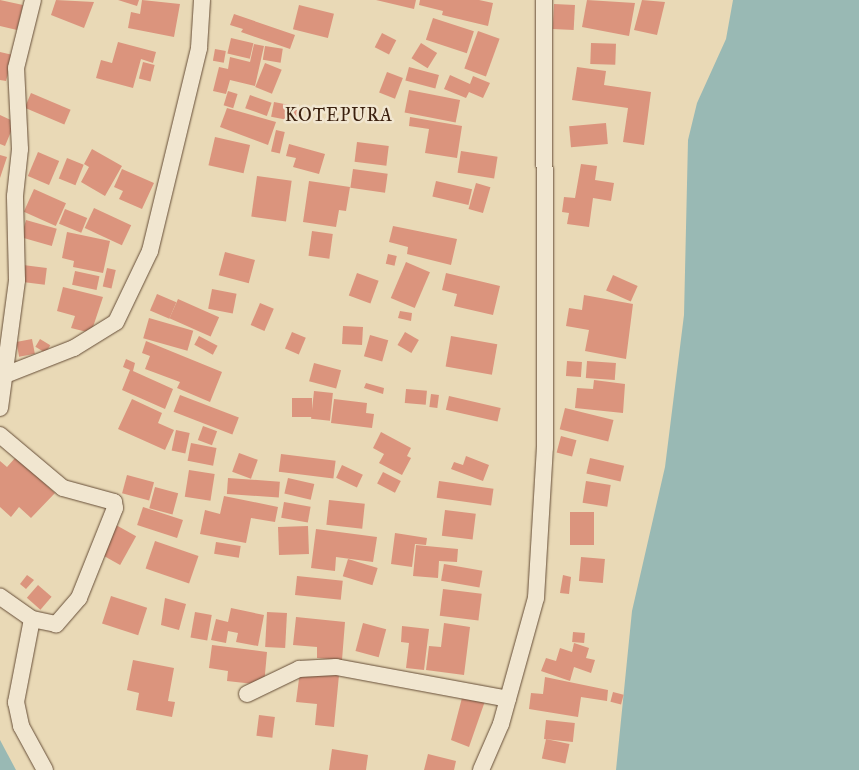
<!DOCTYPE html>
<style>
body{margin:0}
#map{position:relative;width:859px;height:770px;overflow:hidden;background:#e9d9b6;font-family:"IM FELL Great Primer",serif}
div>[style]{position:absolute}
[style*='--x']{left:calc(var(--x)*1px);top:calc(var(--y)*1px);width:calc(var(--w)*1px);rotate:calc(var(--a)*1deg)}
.water>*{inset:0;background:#99b9b4}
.building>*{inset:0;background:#db947d;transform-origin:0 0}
.roads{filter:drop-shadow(0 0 1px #664e38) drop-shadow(0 0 1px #664e38)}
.minor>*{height:16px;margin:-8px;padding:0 8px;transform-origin:8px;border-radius:8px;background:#f1e6d0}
span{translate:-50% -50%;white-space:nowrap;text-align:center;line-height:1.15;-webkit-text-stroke:5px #f1e6d0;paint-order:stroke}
.quarter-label{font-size:18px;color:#3b200e;letter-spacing:1px}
</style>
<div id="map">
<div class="water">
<div style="clip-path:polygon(733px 0,859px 0,859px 770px,616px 770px,632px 611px,665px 467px,684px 315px,688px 140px,697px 103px,726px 39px)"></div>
<div style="clip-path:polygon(0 740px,16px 770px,0 770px)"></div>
</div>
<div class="building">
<div style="clip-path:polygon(0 0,23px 5px,17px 30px,0 26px)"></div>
<div style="clip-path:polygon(56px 0,94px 2px,84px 28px,51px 15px)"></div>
<div style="clip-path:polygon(118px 0,139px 0,137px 6px)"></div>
<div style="clip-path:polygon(142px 0,180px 4px,174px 37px,128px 28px,131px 12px,140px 14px)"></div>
<div style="clip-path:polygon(376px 0,416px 0,414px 9px)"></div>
<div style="clip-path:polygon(420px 0,479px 0,493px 3px,488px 26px,442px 15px,443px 11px,419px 5px)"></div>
<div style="clip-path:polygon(587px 0,635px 3px,629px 36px,582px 27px)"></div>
<div style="clip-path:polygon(642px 0,665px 2px,657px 35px,634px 30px)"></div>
<div style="left:554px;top:4px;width:21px;height:25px;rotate:3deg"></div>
<div style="left:299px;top:5px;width:36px;height:25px;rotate:14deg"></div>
<div style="clip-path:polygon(234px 14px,295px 35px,290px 49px,241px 32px,243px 29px,230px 25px)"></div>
<div style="left:433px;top:18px;width:43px;height:23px;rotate:18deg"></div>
<div style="left:478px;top:31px;width:23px;height:40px;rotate:20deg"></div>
<div style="left:382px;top:33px;width:16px;height:16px;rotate:27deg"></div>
<div style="left:231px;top:38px;width:23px;height:16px;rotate:13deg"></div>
<div style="clip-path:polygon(118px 42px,156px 52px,153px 63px,141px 59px,133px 88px,96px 78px,101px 60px,112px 63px)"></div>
<div style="left:421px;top:43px;width:19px;height:18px;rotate:32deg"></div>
<div style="left:591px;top:43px;width:25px;height:21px;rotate:2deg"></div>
<div style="clip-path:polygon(254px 44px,264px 46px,255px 86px,230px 80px,226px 94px,213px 91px,219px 67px,228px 69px,230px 57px,250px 62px)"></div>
<div style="left:265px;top:46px;width:18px;height:14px;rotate:9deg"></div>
<div style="left:215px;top:49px;width:11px;height:12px;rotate:10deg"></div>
<div style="clip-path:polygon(0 52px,13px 55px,6px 81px,0 80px)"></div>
<div style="left:143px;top:62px;width:12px;height:17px;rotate:14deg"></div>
<div style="left:265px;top:63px;width:18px;height:26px;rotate:22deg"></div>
<div style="left:409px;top:67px;width:31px;height:14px;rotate:15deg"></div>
<div style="clip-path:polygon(577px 67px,606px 71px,604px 85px,651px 92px,644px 145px,623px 142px,628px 108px,572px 100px)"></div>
<div style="left:387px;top:72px;width:17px;height:22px;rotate:21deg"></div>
<div style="clip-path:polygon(450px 75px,470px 84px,473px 76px,490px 83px,483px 98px,469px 92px,466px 98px,444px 89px)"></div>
<div style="left:409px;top:90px;width:52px;height:23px;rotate:11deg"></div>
<div style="left:228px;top:91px;width:10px;height:15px;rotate:17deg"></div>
<div style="left:31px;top:93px;width:43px;height:16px;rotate:23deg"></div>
<div style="left:250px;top:95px;width:23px;height:14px;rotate:20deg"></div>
<div style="left:274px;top:102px;width:26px;height:15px;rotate:11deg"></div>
<div style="clip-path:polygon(227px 108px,276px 122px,268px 145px,220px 127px)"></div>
<div style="clip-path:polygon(0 115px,15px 122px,5px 146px,0 144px)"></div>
<div style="clip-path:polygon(410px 117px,462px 126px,457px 158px,425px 153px,429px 129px,409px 126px)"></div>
<div style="left:606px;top:123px;width:21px;height:37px;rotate:85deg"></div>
<div style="left:276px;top:130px;width:9px;height:22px;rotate:13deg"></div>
<div style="left:215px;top:137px;width:36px;height:29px;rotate:13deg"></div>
<div style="left:357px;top:142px;width:32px;height:20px;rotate:7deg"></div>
<div style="clip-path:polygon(289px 144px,325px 154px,319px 174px,293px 167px,296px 158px,286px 156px)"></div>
<div style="clip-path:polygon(92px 149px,122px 166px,105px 196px,81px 182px,89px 167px,84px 164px)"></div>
<div style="left:461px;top:151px;width:37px;height:22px;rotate:9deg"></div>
<div style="left:38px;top:152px;width:23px;height:26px;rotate:23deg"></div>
<div style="clip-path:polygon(0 155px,7px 157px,0 178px)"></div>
<div style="left:67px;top:158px;width:18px;height:22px;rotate:22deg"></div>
<div style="clip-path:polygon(581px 164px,597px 166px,595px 180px,614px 183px,611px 201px,593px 198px,589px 227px,567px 224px,569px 213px,562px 212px,564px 197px,575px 198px)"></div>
<div style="clip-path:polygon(122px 169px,154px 183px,142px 209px,119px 199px,123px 191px,114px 187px)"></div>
<div style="left:353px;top:169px;width:35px;height:19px;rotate:8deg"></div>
<div style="left:257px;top:176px;width:35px;height:41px;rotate:8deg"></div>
<div style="clip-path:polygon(309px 181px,350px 187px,346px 211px,339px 210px,336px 227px,303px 222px)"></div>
<div style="left:436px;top:181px;width:37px;height:16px;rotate:13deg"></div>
<div style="left:476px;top:183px;width:15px;height:27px;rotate:16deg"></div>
<div style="left:34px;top:189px;width:35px;height:25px;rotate:24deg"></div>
<div style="left:94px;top:208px;width:41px;height:22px;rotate:25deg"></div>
<div style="left:65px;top:209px;width:24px;height:16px;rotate:22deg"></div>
<div style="left:26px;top:220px;width:32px;height:18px;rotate:16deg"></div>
<div style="clip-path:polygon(393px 226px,457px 239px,451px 265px,407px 254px,408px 247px,389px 242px)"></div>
<div style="left:312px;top:231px;width:21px;height:25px;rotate:8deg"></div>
<div style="clip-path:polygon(67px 232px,110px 241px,103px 273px,73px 267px,74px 261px,62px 258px)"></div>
<div style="left:225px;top:252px;width:31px;height:24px;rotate:15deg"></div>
<div style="left:388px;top:254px;width:9px;height:10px;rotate:13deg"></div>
<div style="left:406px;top:262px;width:26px;height:39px;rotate:23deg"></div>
<div style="left:23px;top:265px;width:24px;height:17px;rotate:7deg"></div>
<div style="left:107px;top:268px;width:9px;height:19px;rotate:13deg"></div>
<div style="left:75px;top:271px;width:25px;height:14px;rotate:12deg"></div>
<div style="left:357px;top:273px;width:23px;height:24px;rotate:20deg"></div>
<div style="clip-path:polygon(446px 273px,500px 286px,493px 315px,454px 306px,457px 294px,442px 290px)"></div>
<div style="left:613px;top:275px;width:27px;height:17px;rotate:24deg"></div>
<div style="clip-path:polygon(63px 287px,103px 297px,91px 333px,71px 328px,75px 316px,57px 311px)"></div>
<div style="left:212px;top:289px;width:25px;height:20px;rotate:11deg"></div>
<div style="left:157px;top:294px;width:21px;height:18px;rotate:23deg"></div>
<div style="clip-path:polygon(584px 295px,633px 304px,626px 359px,585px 351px,589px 330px,566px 326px,569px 308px,582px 310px)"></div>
<div style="left:178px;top:299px;width:45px;height:21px;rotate:24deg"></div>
<div style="left:260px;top:303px;width:15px;height:24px;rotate:23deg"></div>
<div style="clip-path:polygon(400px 311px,412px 313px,411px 321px,398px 318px)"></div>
<div style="left:149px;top:318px;width:46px;height:21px;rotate:16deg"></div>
<div style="left:343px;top:326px;width:20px;height:18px;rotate:3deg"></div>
<div style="left:292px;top:332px;width:15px;height:18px;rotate:23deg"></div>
<div style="left:405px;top:332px;width:16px;height:15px;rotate:30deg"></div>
<div style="left:370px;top:335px;width:19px;height:22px;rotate:16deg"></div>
<div style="left:199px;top:336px;width:21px;height:10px;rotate:28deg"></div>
<div style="left:451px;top:336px;width:47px;height:31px;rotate:10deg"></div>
<div style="left:32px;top:339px;width:15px;height:16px;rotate:79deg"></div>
<div style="left:40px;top:339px;width:12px;height:9px;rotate:31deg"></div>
<div style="clip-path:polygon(146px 341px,222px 372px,210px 402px,177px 388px,180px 382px,145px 369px,150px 356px,142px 353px)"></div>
<div style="clip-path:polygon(126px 359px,135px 363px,133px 371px,173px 389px,165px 409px,122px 390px,130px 370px,123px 367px)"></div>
<div style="left:567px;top:361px;width:15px;height:15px;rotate:4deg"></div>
<div style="left:587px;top:361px;width:29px;height:17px;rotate:4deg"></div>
<div style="left:314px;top:363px;width:28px;height:19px;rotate:15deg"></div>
<div style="clip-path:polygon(594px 380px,625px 384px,623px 413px,575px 408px,577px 388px,593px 389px)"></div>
<div style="clip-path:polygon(366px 383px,384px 388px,383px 394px,364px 388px)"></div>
<div style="left:406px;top:389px;width:21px;height:14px;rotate:5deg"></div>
<div style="left:314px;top:391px;width:19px;height:28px;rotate:6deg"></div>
<div style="left:431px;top:394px;width:8px;height:13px;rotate:7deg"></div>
<div style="left:180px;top:395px;width:63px;height:18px;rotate:21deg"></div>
<div style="left:449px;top:396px;width:53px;height:14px;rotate:13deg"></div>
<div style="left:292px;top:398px;width:20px;height:19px"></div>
<div style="clip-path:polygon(132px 399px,162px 413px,158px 423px,174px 430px,165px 450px,118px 429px)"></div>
<div style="clip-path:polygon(334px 399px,367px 403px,366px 413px,374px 414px,372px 428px,331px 423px)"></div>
<div style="left:565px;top:408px;width:50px;height:22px;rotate:14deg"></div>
<div style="left:203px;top:426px;width:15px;height:15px;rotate:20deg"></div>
<div style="left:176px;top:430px;width:14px;height:21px;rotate:12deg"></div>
<div style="clip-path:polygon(381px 432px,411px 448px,407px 456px,411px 458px,402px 475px,379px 463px,384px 454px,373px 448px)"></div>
<div style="left:561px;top:436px;width:16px;height:17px;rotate:15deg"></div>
<div style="left:191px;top:443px;width:26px;height:18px;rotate:11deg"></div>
<div style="left:239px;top:453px;width:20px;height:20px;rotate:20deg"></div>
<div style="left:281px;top:454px;width:55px;height:18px;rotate:7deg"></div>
<div style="clip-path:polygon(466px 456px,489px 465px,483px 481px,451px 469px,454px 462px,463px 465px)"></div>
<div style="clip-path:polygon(16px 457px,55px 493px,31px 518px,19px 507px,11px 517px,0 507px,0 461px,7px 467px)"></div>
<div style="left:590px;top:458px;width:35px;height:16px;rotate:13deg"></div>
<div style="left:342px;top:465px;width:23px;height:14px;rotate:25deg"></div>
<div style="left:189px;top:470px;width:26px;height:27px;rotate:9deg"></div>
<div style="left:383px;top:472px;width:20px;height:13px;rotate:27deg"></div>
<div style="left:127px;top:475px;width:28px;height:19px;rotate:15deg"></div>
<div style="left:228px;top:478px;width:52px;height:16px;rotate:4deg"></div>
<div style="left:288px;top:478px;width:27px;height:16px;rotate:13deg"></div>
<div style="left:439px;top:481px;width:55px;height:17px;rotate:8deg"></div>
<div style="left:586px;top:481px;width:25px;height:22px;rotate:9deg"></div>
<div style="left:155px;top:487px;width:24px;height:22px;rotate:15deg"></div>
<div style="clip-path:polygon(224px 496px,278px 507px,275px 522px,251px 518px,246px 543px,200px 534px,205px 510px,220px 514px)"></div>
<div style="left:329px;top:500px;width:36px;height:25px;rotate:6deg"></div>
<div style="left:284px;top:502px;width:27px;height:16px;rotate:10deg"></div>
<div style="left:143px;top:507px;width:42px;height:19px;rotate:18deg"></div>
<div style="left:445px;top:510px;width:31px;height:26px;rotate:7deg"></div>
<div style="left:570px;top:512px;width:24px;height:33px"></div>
<div style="left:116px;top:525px;width:23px;height:33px;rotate:29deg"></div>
<div style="left:308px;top:526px;width:28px;height:30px;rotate:88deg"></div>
<div style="clip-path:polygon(316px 529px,377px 537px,373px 562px,336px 557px,335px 571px,311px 568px)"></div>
<div style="clip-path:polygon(395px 533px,427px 538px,426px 545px,415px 544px,412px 567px,391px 564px)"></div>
<div style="left:155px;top:541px;width:46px;height:29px;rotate:19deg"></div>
<div style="left:216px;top:542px;width:25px;height:12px;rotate:9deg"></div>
<div style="clip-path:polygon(416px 545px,458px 549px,457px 562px,439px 561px,438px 578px,413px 576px)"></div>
<div style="left:581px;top:557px;width:24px;height:24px;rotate:5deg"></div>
<div style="left:348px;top:559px;width:31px;height:18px;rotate:17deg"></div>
<div style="left:444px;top:564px;width:39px;height:17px;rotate:10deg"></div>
<div style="clip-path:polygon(27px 575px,34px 580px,26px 589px,20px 584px)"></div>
<div style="clip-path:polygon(563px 575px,571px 577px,569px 594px,560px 593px)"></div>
<div style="left:297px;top:576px;width:46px;height:19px;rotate:6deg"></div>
<div style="left:38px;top:585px;width:18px;height:17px;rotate:41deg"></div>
<div style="left:443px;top:589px;width:39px;height:27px;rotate:7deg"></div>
<div style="left:111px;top:596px;width:38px;height:29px;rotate:18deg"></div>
<div style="clip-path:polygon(165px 598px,186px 604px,179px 630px,161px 625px)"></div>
<div style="clip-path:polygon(231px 608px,264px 615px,258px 646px,236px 642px,238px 633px,228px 631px,226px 643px,211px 640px,216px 619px,228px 622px)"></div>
<div style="left:195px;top:612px;width:17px;height:26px;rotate:10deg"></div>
<div style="left:267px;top:612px;width:20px;height:35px;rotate:3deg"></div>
<div style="clip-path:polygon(296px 617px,345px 622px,342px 660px,317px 658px,317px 647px,293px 645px)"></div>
<div style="left:363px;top:623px;width:24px;height:29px;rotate:15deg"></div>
<div style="clip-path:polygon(444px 623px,470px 627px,464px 675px,426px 670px,429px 646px,441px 647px)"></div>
<div style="clip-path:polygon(402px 626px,429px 629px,424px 670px,406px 668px,409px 643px,401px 642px)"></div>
<div style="left:573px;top:632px;width:12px;height:10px;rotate:5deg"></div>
<div style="clip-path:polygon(574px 643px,589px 648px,586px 658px,595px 660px,591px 673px,574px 667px,570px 681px,541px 671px,546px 658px,556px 661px,560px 648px,572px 652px)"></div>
<div style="clip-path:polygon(212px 645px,267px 652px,264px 685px,227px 681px,228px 671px,209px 668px)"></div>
<div style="clip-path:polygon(133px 660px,174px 668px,168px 701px,175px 702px,172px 717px,136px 710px,139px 693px,127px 690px)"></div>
<div style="clip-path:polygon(300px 671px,339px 675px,334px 727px,315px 725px,317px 704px,296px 702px)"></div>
<div style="clip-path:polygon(545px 677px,608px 690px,607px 701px,581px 697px,578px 717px,529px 709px,531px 693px,543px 694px)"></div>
<div style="left:613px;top:692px;width:11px;height:10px;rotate:15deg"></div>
<div style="clip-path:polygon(463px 694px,485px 701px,469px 747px,451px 740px)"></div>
<div style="left:259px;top:715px;width:16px;height:21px;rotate:7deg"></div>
<div style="left:546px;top:720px;width:29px;height:19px;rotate:6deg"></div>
<div style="left:546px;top:739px;width:24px;height:20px;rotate:12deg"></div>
<div style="clip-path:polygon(332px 749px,368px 755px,366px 770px,329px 770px)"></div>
<div style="clip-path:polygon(428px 754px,456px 761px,454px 770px,424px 770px)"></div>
</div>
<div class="roads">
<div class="minor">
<div style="--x:0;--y:377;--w:79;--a:-21.4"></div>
<div style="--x:74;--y:348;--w:49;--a:-31.8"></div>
<div style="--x:116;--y:322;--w:79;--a:-64.4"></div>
<div style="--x:150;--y:251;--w:209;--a:-76.4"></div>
<div style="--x:199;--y:48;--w:48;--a:-86.4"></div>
<div style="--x:0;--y:408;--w:129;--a:-82.4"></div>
<div style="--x:17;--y:280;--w:84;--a:-91.4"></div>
<div style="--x:15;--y:196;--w:47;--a:-83.9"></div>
<div style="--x:20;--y:149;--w:81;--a:-92.8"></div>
<div style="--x:16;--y:68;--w:70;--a:-76"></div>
<div style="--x:0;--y:435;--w:82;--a:40.1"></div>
<div style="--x:63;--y:488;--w:53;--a:15.4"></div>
<div style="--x:114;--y:502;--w:6;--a:81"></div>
<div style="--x:115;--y:508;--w:97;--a:111.8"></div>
<div style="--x:79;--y:598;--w:35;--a:131"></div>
<div style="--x:56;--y:624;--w:25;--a:-168"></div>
<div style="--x:32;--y:619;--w:39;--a:-145"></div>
<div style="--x:32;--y:619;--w:85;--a:100.9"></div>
<div style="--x:16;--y:702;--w:25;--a:78"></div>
<div style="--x:21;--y:726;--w:50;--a:61.4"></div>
<div style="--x:247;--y:694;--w:58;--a:-25.7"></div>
<div style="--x:299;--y:669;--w:37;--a:-3"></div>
<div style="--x:336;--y:667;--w:175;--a:10.5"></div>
<div style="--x:481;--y:770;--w:50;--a:-66.5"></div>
<div style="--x:501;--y:724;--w:131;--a:-74.5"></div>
<div style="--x:536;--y:598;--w:151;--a:-86.6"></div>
<div style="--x:545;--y:447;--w:447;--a:-90.1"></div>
</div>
</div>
<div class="quarter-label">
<span style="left:339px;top:115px">KOTEPURA</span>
</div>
</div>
